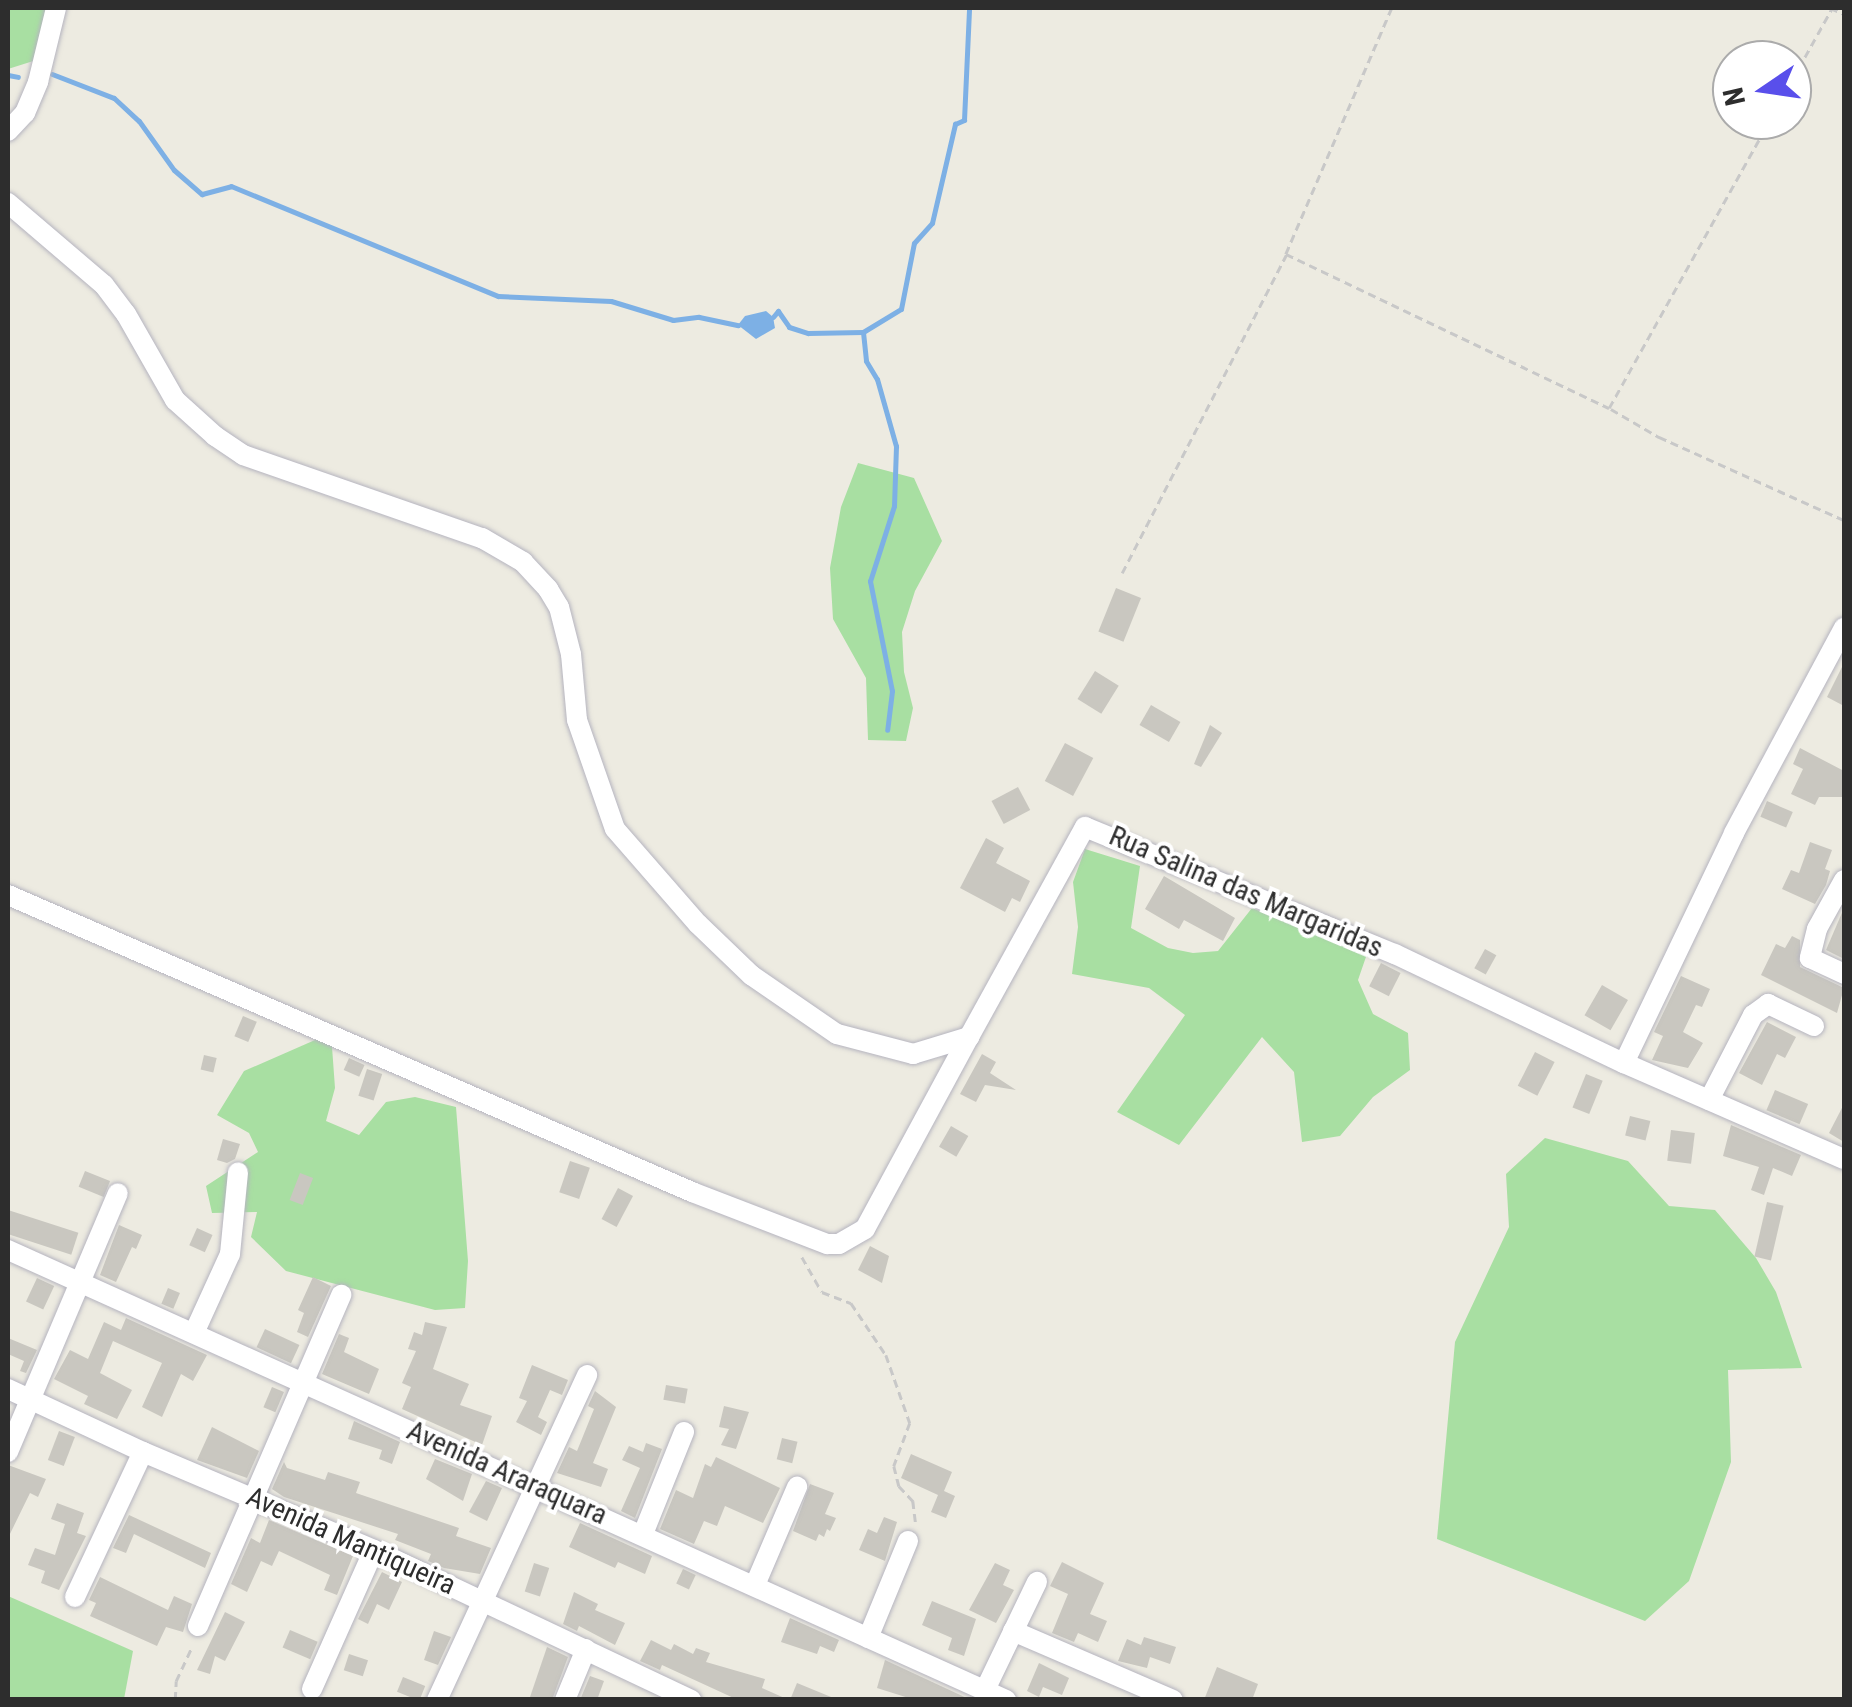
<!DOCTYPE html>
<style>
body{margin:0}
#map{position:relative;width:1852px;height:1707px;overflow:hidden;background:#edebe1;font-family:"Roboto Condensed",sans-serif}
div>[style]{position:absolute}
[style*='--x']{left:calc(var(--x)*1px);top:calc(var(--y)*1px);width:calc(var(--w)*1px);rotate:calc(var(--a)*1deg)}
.green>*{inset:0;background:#a8dfa2}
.water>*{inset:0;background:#7db0e5}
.stream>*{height:5px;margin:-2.5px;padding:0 2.5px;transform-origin:2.5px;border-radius:2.5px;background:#7db0e5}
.building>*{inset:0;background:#c9c7c0;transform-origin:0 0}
.path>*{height:2.5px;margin-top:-1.25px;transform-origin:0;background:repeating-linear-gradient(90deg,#c8c8c8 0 8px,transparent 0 13px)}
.roads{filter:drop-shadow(0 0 2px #b5b4bf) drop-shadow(0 0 2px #b5b4bf)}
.minor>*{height:20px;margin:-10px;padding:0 10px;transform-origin:10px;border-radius:10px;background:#fff}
span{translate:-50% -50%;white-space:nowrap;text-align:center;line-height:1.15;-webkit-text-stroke:8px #fff;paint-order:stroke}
.street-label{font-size:28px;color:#2d2d2d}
.frame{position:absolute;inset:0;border:10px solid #2d2d2d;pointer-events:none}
.north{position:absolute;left:1712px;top:40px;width:100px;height:100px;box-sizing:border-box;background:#fff;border:2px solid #ababab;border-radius:50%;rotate:257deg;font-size:28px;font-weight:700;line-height:40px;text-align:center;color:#2d2d2d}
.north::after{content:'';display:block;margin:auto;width:35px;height:45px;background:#594feb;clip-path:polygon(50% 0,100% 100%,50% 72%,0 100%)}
</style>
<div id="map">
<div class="green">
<div style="clip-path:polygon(8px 8px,48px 8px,46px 57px,8px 69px)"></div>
<div style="clip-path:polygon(858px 463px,914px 478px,942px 541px,915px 591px,902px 632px,904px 672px,913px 708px,906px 741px,868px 740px,866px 678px,833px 619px,830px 568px,841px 507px)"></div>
<div style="clip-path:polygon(1085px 849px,1140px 866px,1131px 928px,1168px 948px,1193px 953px,1218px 951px,1252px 908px,1367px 954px,1358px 980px,1373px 1014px,1408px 1033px,1410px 1070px,1373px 1097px,1340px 1136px,1302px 1142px,1294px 1072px,1262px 1037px,1179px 1145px,1117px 1112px,1185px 1015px,1149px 988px,1072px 974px,1078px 927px,1073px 882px)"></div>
<div style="clip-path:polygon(331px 1033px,335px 1088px,326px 1121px,359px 1135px,386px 1102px,415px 1097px,456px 1107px,468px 1261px,465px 1308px,435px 1310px,286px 1271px,251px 1237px,257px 1212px,212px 1213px,206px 1186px,258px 1152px,249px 1133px,217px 1115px,244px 1071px)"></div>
<div style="clip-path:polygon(1545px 1138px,1628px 1161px,1669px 1206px,1715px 1210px,1756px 1258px,1776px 1292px,1802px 1368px,1728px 1370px,1731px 1462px,1689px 1581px,1645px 1621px,1437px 1539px,1455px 1342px,1509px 1227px,1506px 1174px)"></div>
<div style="clip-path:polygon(8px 1596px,133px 1651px,124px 1699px,8px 1699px)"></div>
</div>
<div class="water">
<div style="clip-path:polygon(766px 311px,773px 317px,775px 328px,756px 339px,738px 325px,745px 316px)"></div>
</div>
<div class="stream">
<div style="--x:52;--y:74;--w:66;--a:21.2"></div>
<div style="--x:114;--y:98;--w:34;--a:43"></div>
<div style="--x:139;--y:121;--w:60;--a:54.5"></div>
<div style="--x:174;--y:170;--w:37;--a:41"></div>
<div style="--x:202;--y:194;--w:30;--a:-15"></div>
<div style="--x:231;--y:186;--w:289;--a:22.4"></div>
<div style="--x:498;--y:296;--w:113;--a:2.5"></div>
<div style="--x:611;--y:301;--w:65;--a:17"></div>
<div style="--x:673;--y:320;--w:26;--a:-7"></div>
<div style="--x:699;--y:317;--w:40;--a:12"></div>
<div style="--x:8;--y:75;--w:10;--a:11"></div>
<div style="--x:773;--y:317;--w:8;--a:-50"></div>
<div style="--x:778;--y:311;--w:19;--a:55"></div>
<div style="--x:789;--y:327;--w:20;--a:18"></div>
<div style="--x:808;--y:333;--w:55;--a:-1"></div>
<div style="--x:863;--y:332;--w:44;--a:-31.2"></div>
<div style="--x:901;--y:309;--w:67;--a:-78.9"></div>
<div style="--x:914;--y:243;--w:27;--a:-48"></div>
<div style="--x:932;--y:223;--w:102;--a:-76.9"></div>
<div style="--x:955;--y:124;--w:10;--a:-24"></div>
<div style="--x:964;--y:120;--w:112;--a:-87.4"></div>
<div style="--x:863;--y:332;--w:29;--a:84"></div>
<div style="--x:866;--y:361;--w:21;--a:59"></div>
<div style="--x:877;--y:379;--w:70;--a:74.2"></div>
<div style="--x:896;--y:446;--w:60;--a:91.9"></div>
<div style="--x:894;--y:506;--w:79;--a:107.7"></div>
<div style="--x:870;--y:581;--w:112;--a:78.7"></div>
<div style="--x:892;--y:691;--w:39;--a:97"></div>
</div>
<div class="building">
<div style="left:1116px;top:588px;width:27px;height:47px;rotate:22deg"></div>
<div style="clip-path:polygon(1844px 663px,1844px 706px,1827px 697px)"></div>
<div style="left:1095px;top:671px;width:28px;height:33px;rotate:32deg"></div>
<div style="left:1151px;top:705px;width:34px;height:23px;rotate:30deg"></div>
<div style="clip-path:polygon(1210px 725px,1222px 733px,1201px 767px,1194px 764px)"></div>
<div style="left:1065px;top:743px;width:32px;height:43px;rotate:28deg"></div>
<div style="clip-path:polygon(1800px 748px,1844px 771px,1844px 797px,1819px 797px,1815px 805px,1791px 794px,1803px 769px,1793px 764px)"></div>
<div style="left:1018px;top:787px;width:26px;height:30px;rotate:62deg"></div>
<div style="left:1767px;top:801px;width:28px;height:17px;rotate:23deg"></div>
<div style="clip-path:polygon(986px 838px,1004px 848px,996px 863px,1030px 881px,1020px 902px,1012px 898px,1005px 912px,960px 888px)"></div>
<div style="clip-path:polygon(1810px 842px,1832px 850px,1825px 869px,1830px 871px,1826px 885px,1815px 904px,1782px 889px,1791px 870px,1799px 873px)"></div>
<div style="clip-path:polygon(1164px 876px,1235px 918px,1223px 941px,1184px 920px,1179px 929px,1145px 909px)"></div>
<div style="clip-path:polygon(1844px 908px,1844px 959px,1826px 950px)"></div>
<div style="clip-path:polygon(1792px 936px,1800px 940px,1800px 967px,1844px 988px,1837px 1013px,1761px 975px,1776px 944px,1785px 948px)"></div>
<div style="left:1485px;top:949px;width:13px;height:22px;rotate:29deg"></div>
<div style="left:1381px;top:963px;width:22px;height:26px;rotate:27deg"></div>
<div style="clip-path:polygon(1681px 976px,1710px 989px,1702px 1007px,1696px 1005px,1683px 1032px,1703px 1043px,1688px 1068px,1652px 1060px,1663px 1036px,1654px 1032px)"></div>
<div style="left:1602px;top:985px;width:30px;height:35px;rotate:30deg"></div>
<div style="left:243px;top:1016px;width:15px;height:22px;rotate:23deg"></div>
<div style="clip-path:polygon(1767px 1022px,1796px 1037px,1785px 1058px,1777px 1054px,1762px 1085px,1739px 1073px)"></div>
<div style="left:1535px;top:1052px;width:22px;height:38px;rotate:27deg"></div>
<div style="clip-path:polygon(982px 1054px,996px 1062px,990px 1073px,1016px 1090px,985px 1085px,976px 1102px,960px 1094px)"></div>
<div style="left:204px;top:1055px;width:13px;height:15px;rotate:13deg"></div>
<div style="left:349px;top:1058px;width:17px;height:13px;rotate:24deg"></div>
<div style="left:367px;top:1069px;width:16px;height:28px;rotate:18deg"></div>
<div style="left:1586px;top:1074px;width:18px;height:36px;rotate:22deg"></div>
<div style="left:1775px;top:1090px;width:36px;height:22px;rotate:23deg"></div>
<div style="clip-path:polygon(1844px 1104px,1844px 1142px,1829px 1133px)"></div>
<div style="left:1630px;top:1116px;width:21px;height:20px;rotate:14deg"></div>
<div style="clip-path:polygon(1731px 1125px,1801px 1155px,1792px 1176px,1773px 1168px,1764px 1195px,1751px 1190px,1759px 1167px,1723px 1156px)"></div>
<div style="left:951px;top:1126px;width:20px;height:24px;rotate:30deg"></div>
<div style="left:1671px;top:1130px;width:24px;height:31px;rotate:7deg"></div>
<div style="clip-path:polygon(223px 1139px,240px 1144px,235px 1159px,227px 1163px,217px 1160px)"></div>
<div style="left:570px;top:1161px;width:21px;height:33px;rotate:19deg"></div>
<div style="left:85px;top:1171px;width:27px;height:17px;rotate:22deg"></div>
<div style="left:300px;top:1173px;width:14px;height:29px;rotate:21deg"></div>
<div style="left:618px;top:1188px;width:17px;height:35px;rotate:28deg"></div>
<div style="left:1767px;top:1202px;width:17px;height:56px;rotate:13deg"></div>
<div style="left:8px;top:1210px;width:74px;height:23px;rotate:18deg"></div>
<div style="clip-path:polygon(119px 1225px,142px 1235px,136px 1249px,132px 1247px,116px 1282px,100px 1275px)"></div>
<div style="left:197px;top:1228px;width:17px;height:19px;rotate:24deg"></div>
<div style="clip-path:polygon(870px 1246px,889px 1256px,882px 1283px,858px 1270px)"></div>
<div style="clip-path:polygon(313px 1277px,331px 1286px,308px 1337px,297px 1332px,304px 1313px,298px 1310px)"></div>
<div style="left:37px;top:1278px;width:19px;height:26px;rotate:25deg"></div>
<div style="left:168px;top:1288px;width:13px;height:17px;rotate:23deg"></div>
<div style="clip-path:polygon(126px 1318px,207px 1355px,193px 1381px,181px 1374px,162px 1417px,142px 1407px,162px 1363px,113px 1341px,100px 1373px,132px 1390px,117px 1419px,84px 1404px,88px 1396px,54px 1379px,70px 1350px,88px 1359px,104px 1322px,121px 1330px)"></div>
<div style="clip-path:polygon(425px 1322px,447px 1327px,433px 1369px,469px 1384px,460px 1405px,492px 1416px,482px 1445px,402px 1409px,411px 1387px,402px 1383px,416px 1351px,408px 1349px,414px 1332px,422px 1335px)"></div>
<div style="left:265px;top:1329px;width:38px;height:20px;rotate:25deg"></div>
<div style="clip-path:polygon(339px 1334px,349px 1338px,344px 1352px,379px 1369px,369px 1394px,322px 1374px)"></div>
<div style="clip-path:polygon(8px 1338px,37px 1350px,26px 1373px,20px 1371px,24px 1361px,8px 1354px)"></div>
<div style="clip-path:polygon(532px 1365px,568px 1380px,562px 1395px,550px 1390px,538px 1417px,547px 1422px,541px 1435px,516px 1422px,527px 1401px,519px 1398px)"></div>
<div style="left:666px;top:1385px;width:22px;height:15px;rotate:10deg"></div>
<div style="left:272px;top:1387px;width:13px;height:22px;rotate:23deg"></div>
<div style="clip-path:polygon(595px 1391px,616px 1407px,593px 1463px,608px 1469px,601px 1487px,557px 1473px,569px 1447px,577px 1451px,594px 1409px,588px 1406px)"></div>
<div style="clip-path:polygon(724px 1406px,749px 1412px,736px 1449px,721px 1445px,729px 1429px,719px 1427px)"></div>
<div style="clip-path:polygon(354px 1421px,400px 1442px,392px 1464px,379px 1459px,382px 1450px,348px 1439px)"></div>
<div style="clip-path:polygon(212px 1427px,259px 1451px,247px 1478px,197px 1460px)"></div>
<div style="left:59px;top:1431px;width:17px;height:31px;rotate:21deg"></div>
<div style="left:782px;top:1438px;width:16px;height:22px;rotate:14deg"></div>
<div style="clip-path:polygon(646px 1443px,662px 1449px,635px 1518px,621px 1511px,640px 1468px,622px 1460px,629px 1446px,643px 1452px)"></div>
<div style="clip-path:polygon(911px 1454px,952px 1472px,944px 1491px,955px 1496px,946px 1518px,931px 1512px,938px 1495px,901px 1478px)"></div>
<div style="clip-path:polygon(716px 1457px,780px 1488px,763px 1523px,725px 1506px,717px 1526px,704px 1521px,694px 1544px,660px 1529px,676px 1490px,693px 1498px,705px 1464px,711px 1467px)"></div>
<div style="clip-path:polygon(435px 1459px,472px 1474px,463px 1501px,426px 1479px)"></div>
<div style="clip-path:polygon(284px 1462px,287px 1468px,325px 1480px,328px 1472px,360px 1482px,356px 1493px,459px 1528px,456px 1536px,491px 1548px,480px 1574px,444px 1568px,428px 1561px,431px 1554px,395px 1540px,398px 1534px,284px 1497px,272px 1489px)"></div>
<div style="clip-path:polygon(8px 1465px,46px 1479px,38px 1497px,30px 1493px,8px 1538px)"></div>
<div style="clip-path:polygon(486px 1481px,502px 1488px,487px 1521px,469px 1512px)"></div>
<div style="clip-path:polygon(810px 1484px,834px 1493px,825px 1514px,836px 1518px,830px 1531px,827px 1529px,824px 1537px,819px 1534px,816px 1541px,793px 1531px)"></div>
<div style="clip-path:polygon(57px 1503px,84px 1513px,77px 1533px,86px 1536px,59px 1590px,41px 1583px,45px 1571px,28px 1565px,35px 1548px,55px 1555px,65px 1524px,51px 1519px)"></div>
<div style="clip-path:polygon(129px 1515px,211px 1553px,205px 1568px,134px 1534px,126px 1553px,113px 1548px)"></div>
<div style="clip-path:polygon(884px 1517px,897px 1522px,885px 1561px,859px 1550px,868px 1529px,877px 1533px)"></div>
<div style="clip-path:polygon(269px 1520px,353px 1556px,337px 1595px,324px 1590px,330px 1575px,279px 1551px,272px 1566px,261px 1561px,247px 1592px,231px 1584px,251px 1538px,260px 1543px)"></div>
<div style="clip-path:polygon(580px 1523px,652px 1556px,645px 1574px,618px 1562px,615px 1568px,569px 1547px)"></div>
<div style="clip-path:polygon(1062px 1562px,1104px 1583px,1090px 1614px,1107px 1621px,1098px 1642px,1078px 1633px,1074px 1642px,1052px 1633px,1068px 1594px,1050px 1586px)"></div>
<div style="left:534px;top:1563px;width:16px;height:30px;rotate:18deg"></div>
<div style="clip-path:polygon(995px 1563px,1010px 1570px,1003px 1585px,1014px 1590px,996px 1623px,969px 1610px)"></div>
<div style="left:683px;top:1569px;width:14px;height:16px;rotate:25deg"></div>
<div style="clip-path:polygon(382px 1572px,402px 1582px,389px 1610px,377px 1604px,368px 1624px,358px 1619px)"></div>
<div style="clip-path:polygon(100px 1577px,168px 1610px,174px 1596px,192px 1604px,183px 1632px,166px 1627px,157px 1646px,90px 1616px,96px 1603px,89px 1600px)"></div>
<div style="clip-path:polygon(574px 1592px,598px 1604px,595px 1610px,625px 1623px,615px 1645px,579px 1626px,577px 1631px,563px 1624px)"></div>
<div style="clip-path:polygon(932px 1601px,976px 1619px,964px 1656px,948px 1650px,952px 1638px,922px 1625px)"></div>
<div style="clip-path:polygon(225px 1612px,245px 1622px,225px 1661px,215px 1656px,210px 1674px,197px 1670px)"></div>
<div style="clip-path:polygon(790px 1618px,839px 1640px,834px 1652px,820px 1646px,817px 1654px,781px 1642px)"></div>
<div style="left:290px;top:1630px;width:30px;height:19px;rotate:23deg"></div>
<div style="clip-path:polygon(434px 1631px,451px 1637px,438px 1665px,424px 1660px)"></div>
<div style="clip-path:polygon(1144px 1637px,1176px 1647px,1170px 1664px,1150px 1657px,1147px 1668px,1118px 1661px,1127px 1639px,1141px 1645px)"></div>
<div style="clip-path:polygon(651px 1640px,671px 1650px,674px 1644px,693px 1654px,696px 1648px,710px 1653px,706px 1662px,765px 1679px,762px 1688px,789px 1700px,738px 1700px,662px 1665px,660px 1670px,640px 1661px)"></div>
<div style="clip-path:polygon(547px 1647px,568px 1657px,552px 1700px,529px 1700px)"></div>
<div style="left:349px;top:1654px;width:20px;height:17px;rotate:18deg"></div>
<div style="clip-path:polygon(885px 1660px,971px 1700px,915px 1700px,877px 1688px)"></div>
<div style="clip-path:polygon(1039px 1663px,1069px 1678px,1062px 1695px,1043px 1687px,1039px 1697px,1027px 1691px)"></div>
<div style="clip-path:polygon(1217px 1667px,1258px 1684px,1252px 1700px,1204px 1700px)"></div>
<div style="clip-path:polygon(590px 1676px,604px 1681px,597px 1700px,580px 1700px)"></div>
<div style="left:403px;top:1677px;width:24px;height:16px;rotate:22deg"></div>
<div style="clip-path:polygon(797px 1683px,836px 1699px,836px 1700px,790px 1700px)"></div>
</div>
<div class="path">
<div style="--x:1392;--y:8;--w:268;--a:113.3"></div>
<div style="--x:1286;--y:254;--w:358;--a:25.5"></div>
<div style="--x:1609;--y:408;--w:330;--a:-60.8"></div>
<div style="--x:1830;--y:8;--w:15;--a:23"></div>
<div style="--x:1792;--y:80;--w:82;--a:-60.9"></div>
<div style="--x:1611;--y:409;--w:56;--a:30.3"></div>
<div style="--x:1659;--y:437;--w:203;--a:24.2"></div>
<div style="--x:1122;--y:573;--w:358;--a:-62.7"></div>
<div style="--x:802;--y:1257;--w:40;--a:60.3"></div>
<div style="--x:822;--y:1292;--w:31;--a:21"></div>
<div style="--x:851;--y:1303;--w:63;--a:56.1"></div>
<div style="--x:886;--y:1355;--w:72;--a:70.6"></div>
<div style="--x:910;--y:1423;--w:46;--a:110.4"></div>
<div style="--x:894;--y:1466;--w:21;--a:76"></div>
<div style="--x:899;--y:1486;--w:21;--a:47"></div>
<div style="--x:913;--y:1501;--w:23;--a:83"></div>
<div style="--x:175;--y:1700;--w:19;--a:-87"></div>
<div style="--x:176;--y:1681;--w:38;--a:-65"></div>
</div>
<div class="roads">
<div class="minor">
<div style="--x:8;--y:131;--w:25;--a:-47"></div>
<div style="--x:25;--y:113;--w:34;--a:-67"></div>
<div style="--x:38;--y:82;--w:76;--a:-76.3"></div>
<div style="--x:8;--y:203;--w:126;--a:40.5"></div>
<div style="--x:104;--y:285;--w:36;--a:53"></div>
<div style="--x:126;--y:314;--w:99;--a:60.3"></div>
<div style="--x:175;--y:400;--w:54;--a:42"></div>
<div style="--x:215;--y:436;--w:34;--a:34"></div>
<div style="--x:243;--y:455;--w:253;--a:19.2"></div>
<div style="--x:482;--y:538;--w:48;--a:30.3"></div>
<div style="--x:523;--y:562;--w:37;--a:47"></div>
<div style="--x:548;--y:589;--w:21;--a:59"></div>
<div style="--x:559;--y:607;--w:49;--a:75.7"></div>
<div style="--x:571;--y:654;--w:66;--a:84.8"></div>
<div style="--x:577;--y:720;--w:115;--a:70.8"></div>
<div style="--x:615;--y:829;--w:126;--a:48.9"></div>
<div style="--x:698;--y:924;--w:74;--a:43.9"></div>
<div style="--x:751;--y:975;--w:104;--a:34.5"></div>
<div style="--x:837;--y:1034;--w:79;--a:14.7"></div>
<div style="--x:913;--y:1054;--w:59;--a:-16.9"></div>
<div style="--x:969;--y:1037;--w:240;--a:-61.1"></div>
<div style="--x:1085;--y:827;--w:335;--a:22.3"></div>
<div style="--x:1395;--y:954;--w:254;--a:25.5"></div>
<div style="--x:1624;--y:1063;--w:240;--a:23.6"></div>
<div style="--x:1844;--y:880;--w:56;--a:118.9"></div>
<div style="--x:1817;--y:929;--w:30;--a:104"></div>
<div style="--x:1810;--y:958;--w:38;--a:25"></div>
<div style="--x:8;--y:895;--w:746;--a:23.47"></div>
<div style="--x:692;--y:1192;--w:145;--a:21.1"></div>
<div style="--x:827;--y:1244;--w:12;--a:0"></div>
<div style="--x:839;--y:1244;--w:30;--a:-30"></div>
<div style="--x:865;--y:1229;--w:218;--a:-61.6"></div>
<div style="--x:1624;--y:1063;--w:255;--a:-64.4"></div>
<div style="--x:1734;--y:833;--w:233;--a:-61.8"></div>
<div style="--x:1709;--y:1100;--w:96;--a:-62.6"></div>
<div style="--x:1753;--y:1015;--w:19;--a:-36"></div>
<div style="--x:1768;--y:1004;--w:51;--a:25.6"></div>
<div style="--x:8;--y:1250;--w:1095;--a:24.27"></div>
<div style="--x:194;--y:1333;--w:87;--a:-65.5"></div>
<div style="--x:230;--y:1254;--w:82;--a:-84.4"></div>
<div style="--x:8;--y:1389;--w:149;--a:25"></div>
<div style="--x:143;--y:1452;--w:251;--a:23"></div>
<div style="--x:374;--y:1550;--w:351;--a:25.3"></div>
<div style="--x:8;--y:1452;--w:281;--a:-67"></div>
<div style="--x:643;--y:1534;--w:110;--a:-68.1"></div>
<div style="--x:755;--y:1585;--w:107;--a:-66.8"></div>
<div style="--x:75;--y:1597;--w:160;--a:-64.9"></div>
<div style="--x:198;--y:1626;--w:361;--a:-66.6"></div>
<div style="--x:1013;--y:1631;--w:174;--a:23.3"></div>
<div style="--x:868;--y:1638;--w:105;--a:-67.6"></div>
<div style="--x:312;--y:1689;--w:152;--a:-66"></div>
<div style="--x:985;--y:1690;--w:120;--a:-64.3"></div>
<div style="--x:437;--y:1700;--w:358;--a:-65.2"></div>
<div style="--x:565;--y:1700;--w:55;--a:-67.6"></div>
</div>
</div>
<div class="street-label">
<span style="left:1246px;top:892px;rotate:23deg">Rua Salina das Margaridas</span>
<span style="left:507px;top:1473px;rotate:24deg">Avenida Araraquara</span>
<span style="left:351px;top:1541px;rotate:24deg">Avenida Mantiqueira</span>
</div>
<div class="frame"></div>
<div class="north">N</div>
</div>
